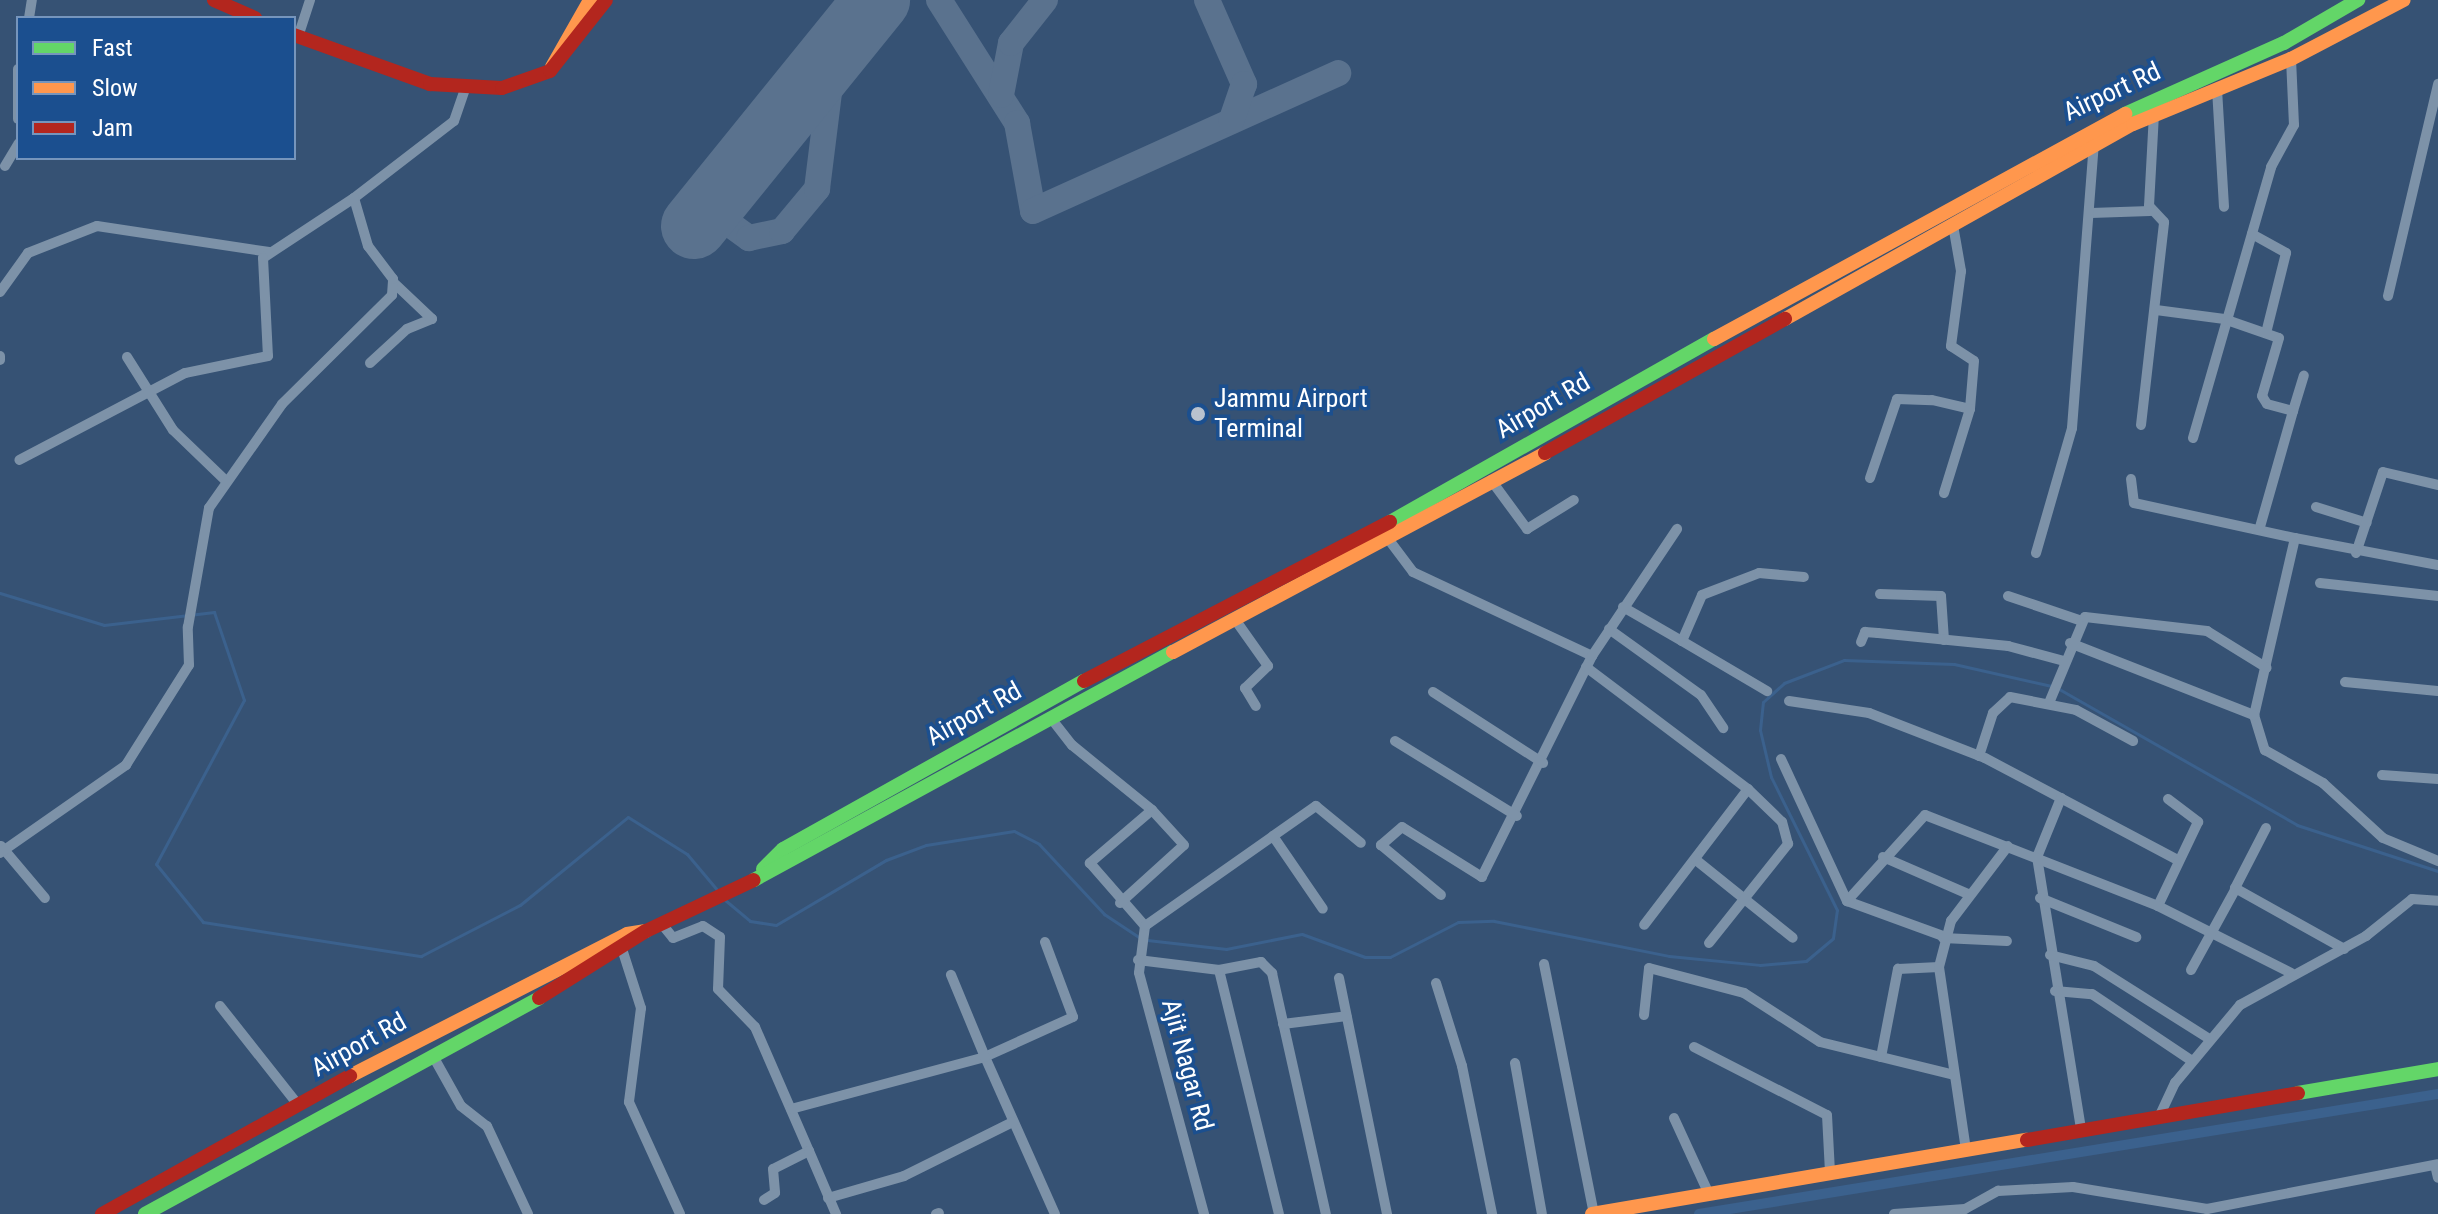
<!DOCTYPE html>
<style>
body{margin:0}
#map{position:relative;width:2438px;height:1214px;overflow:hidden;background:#365274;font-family:"Roboto Condensed",sans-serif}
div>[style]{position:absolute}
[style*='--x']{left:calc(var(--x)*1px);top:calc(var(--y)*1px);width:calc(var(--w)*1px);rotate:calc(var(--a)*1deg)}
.stream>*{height:3px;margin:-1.5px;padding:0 1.5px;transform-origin:1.5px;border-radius:1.5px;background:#3b618d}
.canal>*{height:10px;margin:-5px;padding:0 5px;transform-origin:5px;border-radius:5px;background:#3b618d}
.taxiway>*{height:26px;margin:-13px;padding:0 13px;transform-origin:13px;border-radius:13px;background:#5a728e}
.runway>*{height:66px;margin:-33px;padding:0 33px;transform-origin:33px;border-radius:33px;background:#5a728e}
.street>*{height:10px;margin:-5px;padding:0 5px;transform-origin:5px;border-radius:5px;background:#7d92a8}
.fast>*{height:14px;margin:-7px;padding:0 7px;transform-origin:7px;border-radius:7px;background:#63d668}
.slow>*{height:14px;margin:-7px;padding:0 7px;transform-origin:7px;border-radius:7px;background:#ff974d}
.jam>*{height:14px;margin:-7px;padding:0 7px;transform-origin:7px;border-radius:7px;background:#b3261e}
.dots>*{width:22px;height:22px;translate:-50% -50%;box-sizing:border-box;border:4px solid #1b4f8f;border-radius:50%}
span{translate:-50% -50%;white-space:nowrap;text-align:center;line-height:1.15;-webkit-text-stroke:7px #1b4f8f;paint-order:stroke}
.street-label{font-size:26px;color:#fff}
.poi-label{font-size:26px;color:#fff}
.left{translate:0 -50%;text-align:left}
.legend{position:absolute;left:16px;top:16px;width:280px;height:144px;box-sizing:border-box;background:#1b4f8f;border:2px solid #7695bc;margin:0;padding:10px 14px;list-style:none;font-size:24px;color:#fff}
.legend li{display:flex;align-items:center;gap:16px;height:40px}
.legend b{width:40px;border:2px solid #7695bc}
</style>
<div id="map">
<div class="stream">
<div style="--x:0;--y:593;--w:109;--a:17.1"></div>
<div style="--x:104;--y:625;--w:111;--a:-6.7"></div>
<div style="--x:214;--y:612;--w:93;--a:71.2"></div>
<div style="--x:244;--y:700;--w:186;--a:118.2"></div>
<div style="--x:156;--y:864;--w:75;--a:51"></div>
<div style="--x:203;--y:922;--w:221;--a:8.9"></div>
<div style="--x:421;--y:956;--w:111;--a:-27.3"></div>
<div style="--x:520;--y:905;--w:139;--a:-39.2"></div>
<div style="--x:628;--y:817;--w:70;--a:32.1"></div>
<div style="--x:687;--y:854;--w:48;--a:50"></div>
<div style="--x:2059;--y:689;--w:274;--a:29.7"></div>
<div style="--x:2297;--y:825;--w:148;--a:18.1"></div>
<div style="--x:725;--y:900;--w:33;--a:40"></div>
<div style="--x:750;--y:921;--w:26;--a:9"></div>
<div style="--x:776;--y:925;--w:128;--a:-30.6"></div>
<div style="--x:886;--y:860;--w:43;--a:-20.6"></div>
<div style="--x:926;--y:845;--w:89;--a:-9"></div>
<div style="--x:1014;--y:831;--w:28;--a:27"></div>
<div style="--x:1039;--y:844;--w:96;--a:47.1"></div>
<div style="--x:1104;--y:914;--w:43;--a:33.7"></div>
<div style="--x:1147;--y:940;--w:80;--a:6.5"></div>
<div style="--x:1226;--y:949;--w:77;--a:-11.2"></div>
<div style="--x:1302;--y:934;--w:67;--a:20.1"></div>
<div style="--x:1365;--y:957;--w:25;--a:0"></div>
<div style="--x:1390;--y:957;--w:76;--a:-27.2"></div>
<div style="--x:1458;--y:922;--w:36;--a:-2"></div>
<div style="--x:1494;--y:921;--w:178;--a:11.3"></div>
<div style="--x:1669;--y:956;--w:91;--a:5.6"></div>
<div style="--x:1760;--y:965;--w:46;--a:-5"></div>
<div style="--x:1806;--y:961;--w:35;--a:-40"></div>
<div style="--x:1833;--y:938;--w:28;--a:-82"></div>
<div style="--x:1837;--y:910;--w:148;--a:-116.4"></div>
<div style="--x:1771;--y:777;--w:48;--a:-103.2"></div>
<div style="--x:1760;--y:730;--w:28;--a:-84"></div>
<div style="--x:1763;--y:702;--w:28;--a:-42"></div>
<div style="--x:1784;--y:683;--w:64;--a:-21"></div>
<div style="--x:1844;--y:660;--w:110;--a:2.1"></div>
<div style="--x:1954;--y:664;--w:100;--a:12.7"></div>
</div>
<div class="canal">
<div style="--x:1699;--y:1214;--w:749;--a:-9.22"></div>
</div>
<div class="taxiway">
<div style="--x:939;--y:0;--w:146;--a:57.6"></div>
<div style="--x:1017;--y:123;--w:89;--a:79.7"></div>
<div style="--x:1033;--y:211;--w:335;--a:-24.3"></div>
<div style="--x:1207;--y:0;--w:92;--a:66.2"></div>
<div style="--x:1244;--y:84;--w:39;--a:109"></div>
<div style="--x:1001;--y:95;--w:53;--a:-79.1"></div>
<div style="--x:1011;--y:43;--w:55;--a:-51.7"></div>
<div style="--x:777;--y:123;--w:90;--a:132.7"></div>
<div style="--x:716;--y:189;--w:32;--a:76"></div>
<div style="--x:724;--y:220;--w:31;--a:36"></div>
<div style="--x:749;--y:238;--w:34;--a:-12"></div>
<div style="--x:782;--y:231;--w:55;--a:-50.2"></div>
<div style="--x:817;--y:189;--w:137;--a:-82.9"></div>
</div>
<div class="runway">
<div style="--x:694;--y:226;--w:291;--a:-51"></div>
</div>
<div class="street">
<div style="--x:29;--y:18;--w:18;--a:-81"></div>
<div style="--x:298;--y:37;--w:39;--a:-72"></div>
<div style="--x:18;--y:69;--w:50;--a:90"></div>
<div style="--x:2217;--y:89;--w:118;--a:86.6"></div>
<div style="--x:5;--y:166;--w:26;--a:-59"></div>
<div style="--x:354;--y:198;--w:126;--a:-37.6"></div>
<div style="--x:454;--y:121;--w:34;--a:-71"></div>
<div style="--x:2091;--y:213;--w:59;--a:-1.9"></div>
<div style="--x:1953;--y:225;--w:47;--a:80.1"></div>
<div style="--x:1961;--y:271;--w:76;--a:97.6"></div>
<div style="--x:1951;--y:346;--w:27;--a:33"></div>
<div style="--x:1974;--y:361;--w:48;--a:94.8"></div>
<div style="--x:2252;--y:234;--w:39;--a:29"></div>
<div style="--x:2286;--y:253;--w:82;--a:104"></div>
<div style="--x:0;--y:292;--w:48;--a:-54.3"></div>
<div style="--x:28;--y:253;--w:74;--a:-21.4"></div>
<div style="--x:97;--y:226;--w:174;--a:8.6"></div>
<div style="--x:2388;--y:296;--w:218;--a:-76.7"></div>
<div style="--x:2156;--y:310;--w:69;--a:7.5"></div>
<div style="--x:2224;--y:319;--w:58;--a:19.1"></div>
<div style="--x:2279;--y:338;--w:60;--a:106.3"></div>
<div style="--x:2262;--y:396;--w:9;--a:58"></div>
<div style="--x:2267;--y:404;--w:27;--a:15"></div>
<div style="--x:2293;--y:411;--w:37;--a:-73"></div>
<div style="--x:0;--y:356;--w:4;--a:90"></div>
<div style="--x:127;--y:357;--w:86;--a:57.8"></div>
<div style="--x:173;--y:430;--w:72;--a:43.9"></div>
<div style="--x:370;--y:363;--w:50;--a:-42.6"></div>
<div style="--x:407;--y:329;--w:27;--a:-22"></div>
<div style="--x:432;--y:319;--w:51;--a:-136.6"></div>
<div style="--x:2141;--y:425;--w:204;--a:-83.5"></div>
<div style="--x:2164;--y:222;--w:22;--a:-133"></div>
<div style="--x:2149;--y:206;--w:92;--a:-86.9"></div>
<div style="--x:2193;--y:438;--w:282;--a:-73.9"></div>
<div style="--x:2271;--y:167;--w:48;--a:-61.3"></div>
<div style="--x:2294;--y:125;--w:66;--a:-92.6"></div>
<div style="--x:1870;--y:478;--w:83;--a:-71.1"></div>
<div style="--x:1897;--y:399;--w:35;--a:2"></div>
<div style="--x:1932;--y:400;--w:39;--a:13"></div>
<div style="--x:1970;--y:409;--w:88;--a:107.2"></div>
<div style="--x:2131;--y:479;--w:24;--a:83"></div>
<div style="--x:2134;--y:503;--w:165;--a:12.3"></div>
<div style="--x:1491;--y:480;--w:61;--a:53.7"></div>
<div style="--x:1527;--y:529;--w:55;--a:-31.7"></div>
<div style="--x:2316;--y:507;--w:53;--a:17.4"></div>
<div style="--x:2260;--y:527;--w:121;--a:-74.1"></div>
<div style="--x:1389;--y:540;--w:40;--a:53"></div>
<div style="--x:1413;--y:572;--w:198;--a:25.1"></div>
<div style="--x:1592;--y:656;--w:247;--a:116.5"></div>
<div style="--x:1482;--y:877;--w:94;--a:-148"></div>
<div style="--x:1402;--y:827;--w:28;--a:139"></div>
<div style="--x:1381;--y:845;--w:78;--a:39.8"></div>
<div style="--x:2036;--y:553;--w:130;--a:-73.9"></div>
<div style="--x:2072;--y:428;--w:284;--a:-85.6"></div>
<div style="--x:2356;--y:553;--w:85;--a:-71.6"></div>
<div style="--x:2383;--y:472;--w:57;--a:13.3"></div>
<div style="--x:2438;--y:565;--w:146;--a:-169.3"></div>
<div style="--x:2295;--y:538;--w:182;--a:103"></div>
<div style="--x:2254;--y:715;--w:37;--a:73"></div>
<div style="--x:2265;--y:750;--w:67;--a:29.6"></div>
<div style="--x:2323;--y:783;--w:81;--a:42.5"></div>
<div style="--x:2383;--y:838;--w:60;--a:22.7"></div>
<div style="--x:2320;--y:583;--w:119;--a:6.3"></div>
<div style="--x:1880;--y:594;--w:61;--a:1.9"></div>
<div style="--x:1941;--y:596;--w:44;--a:86.1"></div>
<div style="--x:2008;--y:596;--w:75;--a:18.7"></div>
<div style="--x:1623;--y:607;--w:68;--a:30"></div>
<div style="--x:1682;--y:641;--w:50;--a:-66.5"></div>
<div style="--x:1702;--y:595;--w:61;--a:-21.1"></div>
<div style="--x:1759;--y:573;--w:45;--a:5.1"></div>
<div style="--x:1234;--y:618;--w:59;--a:54.7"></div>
<div style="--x:1268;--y:666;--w:32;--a:136"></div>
<div style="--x:1245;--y:688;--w:21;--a:59"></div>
<div style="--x:1609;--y:629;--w:113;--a:35.7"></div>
<div style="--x:1701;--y:695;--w:40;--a:56"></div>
<div style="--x:1682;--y:641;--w:99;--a:30.5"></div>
<div style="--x:1861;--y:642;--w:11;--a:-68"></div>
<div style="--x:1865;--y:632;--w:13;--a:4"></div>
<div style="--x:1878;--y:633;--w:131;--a:5.7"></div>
<div style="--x:2008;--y:646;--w:58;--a:15"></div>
<div style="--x:2070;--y:643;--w:198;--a:21.4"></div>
<div style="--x:1592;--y:656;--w:153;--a:-56.2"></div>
<div style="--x:1586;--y:667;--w:203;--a:37"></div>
<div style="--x:1748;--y:789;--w:171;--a:127.4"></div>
<div style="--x:2345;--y:682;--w:93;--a:5.5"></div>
<div style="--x:1433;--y:692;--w:131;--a:32.8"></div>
<div style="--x:1789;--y:701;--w:81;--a:8.5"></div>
<div style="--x:1869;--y:713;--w:124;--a:21.2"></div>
<div style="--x:1985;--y:758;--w:218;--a:27.9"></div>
<div style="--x:2049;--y:703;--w:93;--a:-67.3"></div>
<div style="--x:2085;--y:617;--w:123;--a:6.5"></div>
<div style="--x:2207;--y:631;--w:70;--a:31.7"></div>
<div style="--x:1050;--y:717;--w:36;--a:52"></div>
<div style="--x:1072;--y:745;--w:103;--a:39.1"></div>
<div style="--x:1152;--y:810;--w:82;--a:139.5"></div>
<div style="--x:1090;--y:863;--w:84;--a:48.9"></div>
<div style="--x:1395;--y:741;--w:143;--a:31.6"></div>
<div style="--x:1979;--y:756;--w:45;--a:-72"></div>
<div style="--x:1993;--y:713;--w:23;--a:-43"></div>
<div style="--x:2010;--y:697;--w:67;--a:11.1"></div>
<div style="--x:2076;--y:710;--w:65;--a:28.5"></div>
<div style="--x:1781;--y:759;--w:157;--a:65.1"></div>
<div style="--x:2382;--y:775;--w:56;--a:4.1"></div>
<div style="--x:2061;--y:798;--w:64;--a:112.1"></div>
<div style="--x:2037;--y:857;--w:277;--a:80.8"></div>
<div style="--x:2168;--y:799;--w:38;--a:37"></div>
<div style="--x:2198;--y:822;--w:93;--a:115.5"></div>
<div style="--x:2158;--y:906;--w:149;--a:26.7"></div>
<div style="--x:2266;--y:828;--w:68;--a:117.3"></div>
<div style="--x:2235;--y:888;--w:125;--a:29.2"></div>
<div style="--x:1273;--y:836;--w:88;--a:55.6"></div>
<div style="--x:1;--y:846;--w:68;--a:49.8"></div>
<div style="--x:0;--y:853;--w:154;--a:-34.9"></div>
<div style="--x:126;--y:765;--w:118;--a:-57.8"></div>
<div style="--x:189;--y:665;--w:38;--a:-92"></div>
<div style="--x:188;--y:627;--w:121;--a:-80"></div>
<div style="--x:209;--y:508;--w:127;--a:-54.9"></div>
<div style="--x:282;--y:404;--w:155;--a:-44.7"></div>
<div style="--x:392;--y:295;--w:16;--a:-86"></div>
<div style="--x:393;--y:279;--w:41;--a:-127.1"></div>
<div style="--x:368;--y:246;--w:50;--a:-106.3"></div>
<div style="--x:354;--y:198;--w:109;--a:146.6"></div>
<div style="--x:263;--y:258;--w:98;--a:87.1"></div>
<div style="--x:268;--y:356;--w:85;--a:168.4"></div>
<div style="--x:185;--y:373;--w:187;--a:152.3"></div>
<div style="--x:1883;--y:857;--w:93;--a:23.5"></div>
<div style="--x:1696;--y:860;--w:124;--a:38.8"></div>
<div style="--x:2040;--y:898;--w:104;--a:22.1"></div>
<div style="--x:1120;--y:903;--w:86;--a:-42.2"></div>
<div style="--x:1184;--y:845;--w:47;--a:-132.4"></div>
<div style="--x:661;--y:923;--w:19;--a:51"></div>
<div style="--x:673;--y:938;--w:32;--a:-22"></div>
<div style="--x:703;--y:926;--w:20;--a:33"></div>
<div style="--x:720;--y:937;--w:52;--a:92.2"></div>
<div style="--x:718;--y:989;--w:53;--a:45.8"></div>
<div style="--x:755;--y:1027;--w:135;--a:66.5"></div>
<div style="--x:809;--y:1151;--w:40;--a:153.4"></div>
<div style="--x:773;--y:1169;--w:24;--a:85"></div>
<div style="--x:775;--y:1193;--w:13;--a:148"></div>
<div style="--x:1145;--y:926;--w:47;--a:97.3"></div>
<div style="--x:1139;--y:973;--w:250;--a:74.9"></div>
<div style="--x:1145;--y:926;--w:209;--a:-35.1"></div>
<div style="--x:1316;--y:806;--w:58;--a:39.4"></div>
<div style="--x:1943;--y:936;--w:102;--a:-160"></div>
<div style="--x:1847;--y:901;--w:116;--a:-47.8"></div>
<div style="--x:1925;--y:815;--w:250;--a:21.3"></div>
<div style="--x:1943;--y:938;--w:64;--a:2.7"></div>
<div style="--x:1045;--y:942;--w:80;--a:69.5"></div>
<div style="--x:1073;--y:1017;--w:97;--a:155.6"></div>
<div style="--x:985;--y:1057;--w:172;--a:66"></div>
<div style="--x:1709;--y:943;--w:127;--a:-51.4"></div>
<div style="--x:1788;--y:844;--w:23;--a:-105"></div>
<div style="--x:1782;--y:822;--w:47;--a:-135.9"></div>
<div style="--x:623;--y:952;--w:59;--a:72.2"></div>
<div style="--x:641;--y:1008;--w:95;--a:97.3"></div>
<div style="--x:629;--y:1102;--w:123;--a:65.5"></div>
<div style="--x:2050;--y:955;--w:45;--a:14"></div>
<div style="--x:2094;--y:966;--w:135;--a:32.3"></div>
<div style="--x:1138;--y:960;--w:82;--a:7"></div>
<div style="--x:1219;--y:970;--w:251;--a:76.2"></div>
<div style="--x:1544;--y:964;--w:255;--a:78.7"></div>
<div style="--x:1219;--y:970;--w:43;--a:-10.8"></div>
<div style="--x:1261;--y:962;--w:16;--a:45"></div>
<div style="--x:1272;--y:973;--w:247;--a:77.4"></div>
<div style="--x:2191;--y:970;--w:94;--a:-61.2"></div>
<div style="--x:1339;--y:978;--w:241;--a:78.5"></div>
<div style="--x:1436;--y:983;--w:87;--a:72.6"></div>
<div style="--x:1462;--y:1066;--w:151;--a:78.5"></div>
<div style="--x:2055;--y:991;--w:37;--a:5"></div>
<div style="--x:2092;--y:994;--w:120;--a:33.8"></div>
<div style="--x:220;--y:1006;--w:127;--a:51.7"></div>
<div style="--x:1644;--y:1015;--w:47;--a:-83.9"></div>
<div style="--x:1649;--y:968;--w:98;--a:14.7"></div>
<div style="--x:1744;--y:993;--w:90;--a:32.8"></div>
<div style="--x:1820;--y:1042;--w:138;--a:13.8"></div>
<div style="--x:1283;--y:1024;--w:64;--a:-7.1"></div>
<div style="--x:1694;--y:1047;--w:149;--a:27.1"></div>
<div style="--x:1827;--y:1115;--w:58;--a:87"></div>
<div style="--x:433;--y:1056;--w:57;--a:60.8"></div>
<div style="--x:461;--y:1106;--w:33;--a:38"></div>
<div style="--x:487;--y:1126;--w:97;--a:65"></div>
<div style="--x:1881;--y:1057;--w:90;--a:-79.1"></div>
<div style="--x:1898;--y:969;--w:41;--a:-2.8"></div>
<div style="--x:1515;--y:1063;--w:153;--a:79.9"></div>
<div style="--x:791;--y:1109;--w:201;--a:-15"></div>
<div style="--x:985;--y:1057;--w:89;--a:-112.5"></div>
<div style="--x:2159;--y:1117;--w:38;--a:-65"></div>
<div style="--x:2175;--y:1083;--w:102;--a:-50.2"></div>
<div style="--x:2240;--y:1005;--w:144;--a:-28.7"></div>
<div style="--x:2366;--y:936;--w:59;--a:-38.8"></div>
<div style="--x:2412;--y:899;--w:26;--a:4"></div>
<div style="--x:1674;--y:1118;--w:84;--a:65.3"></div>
<div style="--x:1966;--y:1150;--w:185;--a:-98.4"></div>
<div style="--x:1939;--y:967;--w:48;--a:-75.4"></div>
<div style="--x:1951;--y:921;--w:94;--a:-52.8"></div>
<div style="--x:809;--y:1151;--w:69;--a:66.8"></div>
<div style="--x:2435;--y:1165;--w:13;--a:77"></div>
<div style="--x:828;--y:1198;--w:79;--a:-16.1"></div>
<div style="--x:904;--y:1176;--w:122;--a:-26.4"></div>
<div style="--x:936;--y:1214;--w:3;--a:-18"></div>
<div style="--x:1894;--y:1214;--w:71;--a:-4"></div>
<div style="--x:1965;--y:1209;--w:38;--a:-29"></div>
<div style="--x:1998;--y:1191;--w:75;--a:-3.1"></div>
<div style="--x:2073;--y:1187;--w:136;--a:9.3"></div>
<div style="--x:2207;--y:1209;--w:235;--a:-11"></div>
</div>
<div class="fast">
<div style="--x:2125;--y:114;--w:174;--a:-24.1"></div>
<div style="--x:2284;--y:43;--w:86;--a:-30.2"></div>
<div style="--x:1390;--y:522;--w:372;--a:-29.5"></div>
<div style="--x:763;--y:869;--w:28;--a:-45"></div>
<div style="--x:783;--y:849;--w:345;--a:-29.2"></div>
<div style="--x:754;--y:880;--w:477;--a:-28.6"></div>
<div style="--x:2298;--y:1093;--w:142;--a:-9.7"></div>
<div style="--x:145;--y:1214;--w:449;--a:-28.7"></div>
</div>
<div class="slow">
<div style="--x:552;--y:67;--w:77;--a:-60.4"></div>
<div style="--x:1785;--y:319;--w:399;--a:-29.3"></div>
<div style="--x:2133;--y:124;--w:171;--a:-22.4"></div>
<div style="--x:2291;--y:59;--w:127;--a:-27.6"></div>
<div style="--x:1714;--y:339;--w:469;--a:-28.7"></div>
<div style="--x:1173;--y:652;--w:422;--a:-28.1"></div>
<div style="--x:350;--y:1076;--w:311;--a:-27.1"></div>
<div style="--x:627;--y:934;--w:19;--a:-9"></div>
<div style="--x:1592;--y:1214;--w:441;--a:-9.7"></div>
</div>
<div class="jam">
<div style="--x:214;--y:0;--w:45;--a:23.7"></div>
<div style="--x:294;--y:35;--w:145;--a:19.8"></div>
<div style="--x:430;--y:84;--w:72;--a:3.2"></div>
<div style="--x:502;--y:88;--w:51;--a:-19.5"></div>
<div style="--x:550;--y:71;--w:90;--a:-51.7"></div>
<div style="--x:1545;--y:453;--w:275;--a:-29.2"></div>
<div style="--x:1084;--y:681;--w:345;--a:-27.5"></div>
<div style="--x:539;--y:998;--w:126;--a:-32.1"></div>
<div style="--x:646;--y:931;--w:119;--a:-25.3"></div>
<div style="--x:2027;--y:1140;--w:275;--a:-9.8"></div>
<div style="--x:102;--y:1214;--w:284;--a:-29.1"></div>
</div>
<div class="dots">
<div style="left:1198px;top:414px;background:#b9c2ce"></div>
</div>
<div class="street-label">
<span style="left:2112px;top:92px;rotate:-25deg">Airport Rd</span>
<span style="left:1543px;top:406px;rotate:-30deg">Airport Rd</span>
<span style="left:974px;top:714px;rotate:-29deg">Airport Rd</span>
<span style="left:359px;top:1045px;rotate:-29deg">Airport Rd</span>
<span style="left:1187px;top:1065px;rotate:75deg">Ajit Nagar Rd</span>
</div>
<div class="poi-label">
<span class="left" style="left:1214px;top:414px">Jammu Airport<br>Terminal</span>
</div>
<ul class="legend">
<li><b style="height:10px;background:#63d668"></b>Fast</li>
<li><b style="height:10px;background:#ff974d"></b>Slow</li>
<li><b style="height:10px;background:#b3261e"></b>Jam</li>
</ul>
</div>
